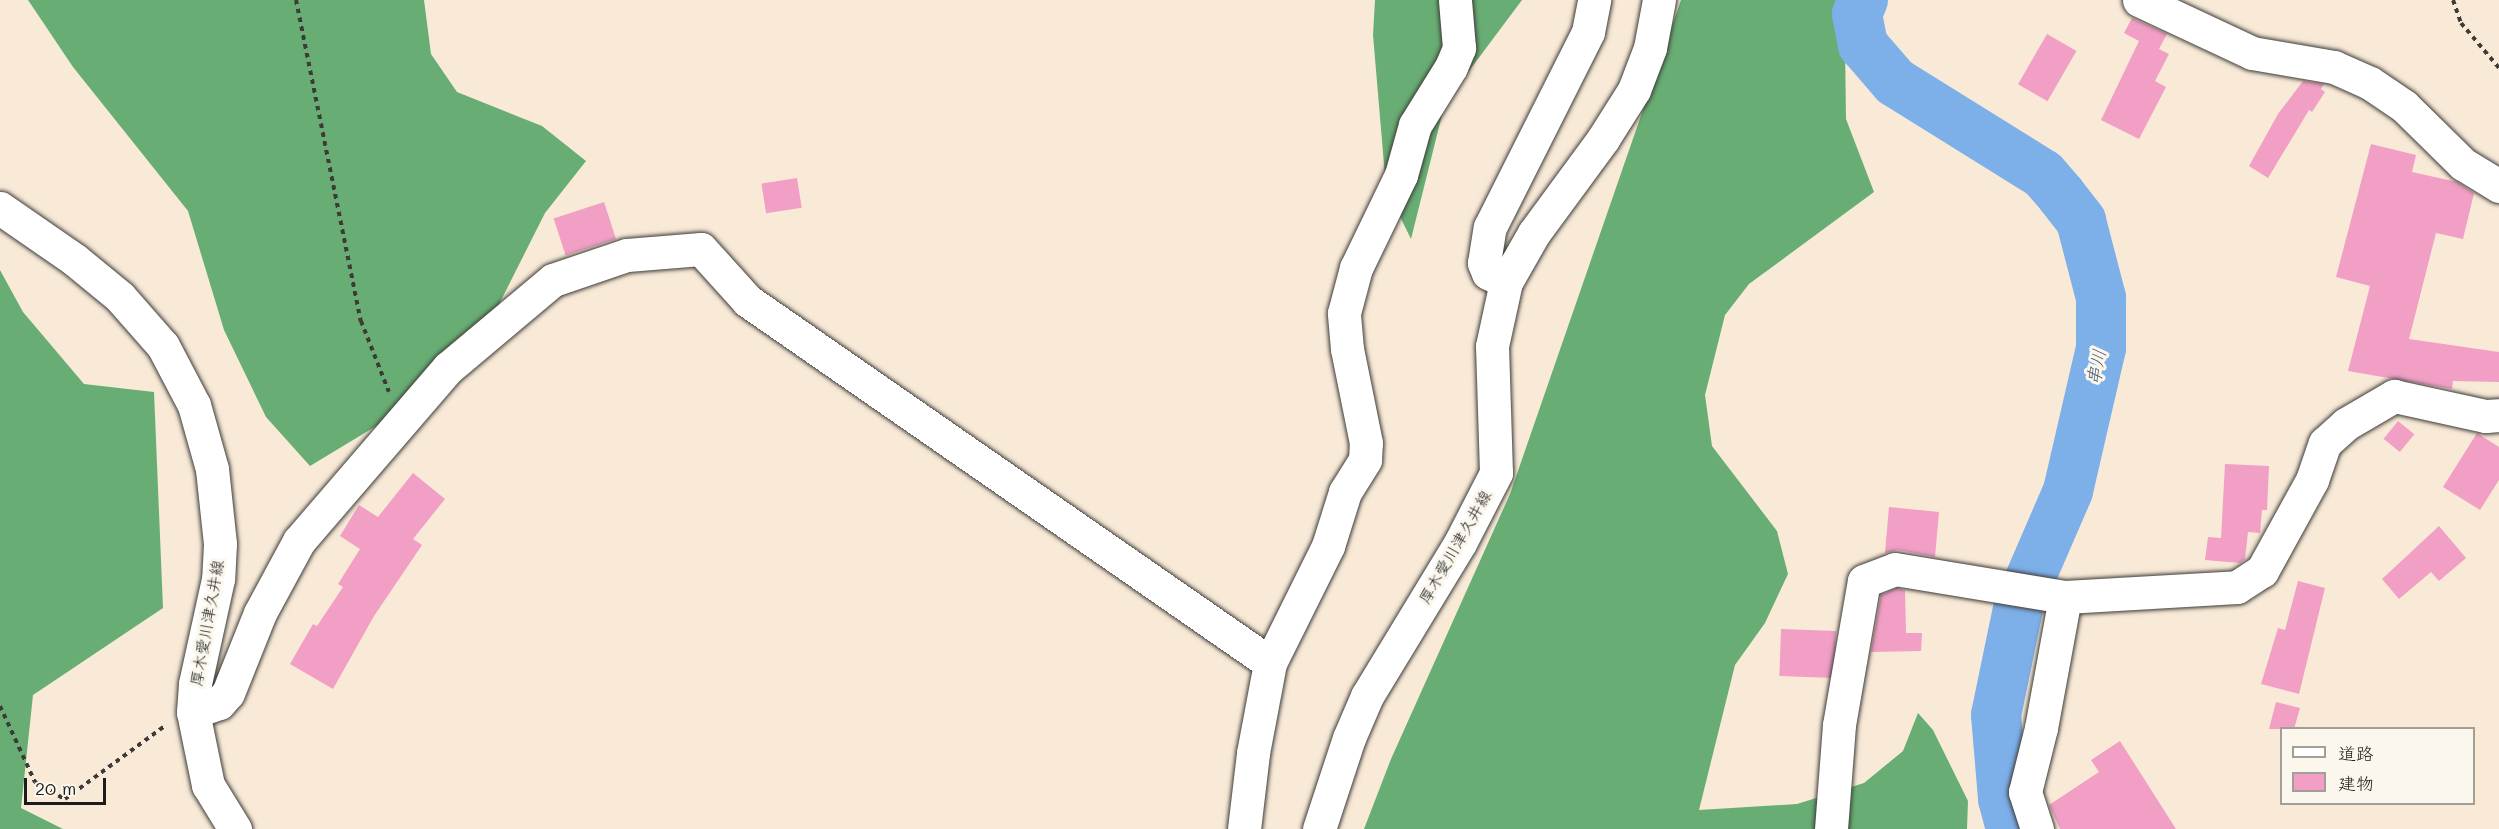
<!DOCTYPE html>
<meta charset="utf-8">
<style>
body{margin:0}
#map{position:relative;width:2499px;height:829px;overflow:hidden;background:#f8ead7;font-family:Mali,"Klee One",sans-serif}
div>[style]{position:absolute}
[style*='--x']{left:calc(var(--x)*1px);top:calc(var(--y)*1px);width:calc(var(--w)*1px);rotate:calc(var(--a)*1deg)}
.forest>*{inset:0;background:#68ae74}
.river>*{height:50px;margin:-25px;padding:0 25px;transform-origin:25px;border-radius:25px;background:#7dafe9}
.building>*{inset:0;background:#f19fc5;transform-origin:0 0}
.path>*{height:4px;margin-top:-2px;transform-origin:0;background:repeating-linear-gradient(90deg,#3d3b38 0 4.5px,transparent 0 9px)}
.roads{filter:drop-shadow(0 0 2px #3d3b38) drop-shadow(0 0 2px #3d3b38)}
.minor>*{height:33px;margin:-16.5px;padding:0 16.5px;transform-origin:16.5px;border-radius:16.5px;background:#fff}
.major>*{height:33px;margin:-16.5px;padding:0 16.5px;transform-origin:16.5px;border-radius:16.5px;background:#fff}
span{translate:-50% -50%;white-space:nowrap;text-align:center;line-height:1.15;-webkit-text-stroke:6px #fbf7ec;paint-order:stroke}
.street-label{font-size:16px;color:#1c1c1c}
.water-label{font-size:18px;color:#43576e;font-style:italic}
.legend{position:absolute;left:2280px;top:727px;width:195px;height:78px;box-sizing:border-box;background:#fbf7ec;border:2px solid #a29f99;margin:0;padding:8px 10px;list-style:none;font-size:18px;color:#1c1c1c}
.legend li{display:flex;align-items:center;gap:12px;height:30px}
.legend b{width:30px;border:2px solid #a29f99}
.scale{position:absolute;left:24px;top:778px;width:82px;height:27px;box-sizing:border-box;border:3px solid #1c1c1c;border-top:0;padding-left:8px;font-size:18px;line-height:21px;white-space:nowrap;color:#1c1c1c;-webkit-text-stroke:4px #fbf7ec;paint-order:stroke}
</style>
<div id="map">
<div class="forest">
<div style="clip-path:polygon(28px 0,424px 0,431px 54px,457px 92px,542px 126px,586px 161px,545px 213px,483px 336px,416px 402px,310px 466px,266px 417px,224px 330px,188px 211px,73px 67px)"></div>
<div style="clip-path:polygon(1375px 0,1522px 0,1445px 103px,1411px 239px,1386px 188px,1373px 35px)"></div>
<div style="clip-path:polygon(1681px 0,1870px 0,1845px 44px,1846px 119px,1874px 192px,1749px 284px,1725px 315px,1705px 395px,1712px 446px,1777px 531px,1788px 574px,1765px 623px,1735px 665px,1699px 810px,1797px 804px,1864px 783px,1903px 751px,1918px 713px,1933px 730px,1968px 801px,1967px 829px,1364px 829px,1391px 759px,1510px 494px)"></div>
<div style="clip-path:polygon(0 270px,23px 312px,84px 384px,154px 392px,163px 608px,33px 695px,21px 808px,63px 829px,0 829px)"></div>
</div>
<div class="river">
<div style="--x:1863;--y:0;--w:15;--a:113"></div>
<div style="--x:1857;--y:14;--w:32;--a:79"></div>
<div style="--x:1863;--y:45;--w:49;--a:49.1"></div>
<div style="--x:1895;--y:82;--w:174;--a:31.9"></div>
<div style="--x:2043;--y:174;--w:28;--a:49"></div>
<div style="--x:2061;--y:195;--w:33;--a:52"></div>
<div style="--x:2081;--y:221;--w:80;--a:75.4"></div>
<div style="--x:2101;--y:298;--w:50;--a:90"></div>
<div style="--x:2101;--y:348;--w:147;--a:103"></div>
<div style="--x:2068;--y:491;--w:123;--a:113.4"></div>
<div style="--x:2019;--y:604;--w:113;--a:101.7"></div>
<div style="--x:1996;--y:715;--w:84;--a:85.2"></div>
<div style="--x:2003;--y:799;--w:31;--a:75"></div>
</div>
<div class="building">
<div style="clip-path:polygon(2132px 18px,2167px 34px,2159px 49px,2169px 54px,2155px 81px,2166px 87px,2139px 139px,2101px 120px,2139px 41px,2124px 33px)"></div>
<div style="left:2047px;top:34px;width:34px;height:58px;rotate:30deg"></div>
<div style="clip-path:polygon(2303px 81px,2324px 84px,2321px 89px,2325px 92px,2312px 112px,2309px 110px,2268px 178px,2249px 166px,2278px 114px)"></div>
<div style="clip-path:polygon(2371px 144px,2416px 155px,2412px 172px,2457px 182px,2474px 193px,2463px 239px,2436px 233px,2409px 339px,2499px 352px,2499px 382px,2453px 381px,2452px 389px,2348px 371px,2370px 286px,2336px 277px)"></div>
<div style="left:797px;top:178px;width:30px;height:36px;rotate:81deg"></div>
<div style="left:604px;top:202px;width:39px;height:53px;rotate:72deg"></div>
<div style="left:2398px;top:421px;width:21px;height:23px;rotate:39deg"></div>
<div style="clip-path:polygon(2477px 433px,2499px 447px,2499px 480px,2480px 510px,2443px 487px)"></div>
<div style="clip-path:polygon(2225px 464px,2269px 466px,2267px 510px,2262px 510px,2260px 533px,2248px 532px,2245px 559px,2240px 563px,2205px 560px,2208px 537px,2221px 538px)"></div>
<div style="clip-path:polygon(413px 473px,445px 499px,413px 539px,422px 545px,374px 616px,333px 689px,290px 664px,313px 624px,317px 626px,343px 587px,338px 584px,360px 549px,340px 536px,359px 505px,378px 517px)"></div>
<div style="clip-path:polygon(1889px 507px,1939px 512px,1935px 557px,1898px 550px,1885px 553px)"></div>
<div style="clip-path:polygon(2439px 526px,2466px 558px,2439px 581px,2431px 572px,2399px 599px,2382px 579px)"></div>
<div style="clip-path:polygon(2298px 581px,2325px 588px,2299px 694px,2261px 684px,2278px 628px,2285px 630px)"></div>
<div style="clip-path:polygon(1897px 588px,1905px 590px,1906px 633px,1922px 633px,1921px 651px,1871px 652px,1881px 595px)"></div>
<div style="left:1781px;top:629px;width:55px;height:47px;rotate:2deg"></div>
<div style="clip-path:polygon(2276px 702px,2300px 708px,2294px 729px,2269px 729px)"></div>
<div style="clip-path:polygon(2120px 741px,2176px 829px,2060px 829px,2049px 805px,2099px 772px,2091px 760px)"></div>
</div>
<div class="path">
<div style="--x:296;--y:0;--w:328;--a:78.6"></div>
<div style="--x:361;--y:321;--w:76;--a:68.5"></div>
<div style="--x:2453;--y:0;--w:24;--a:71"></div>
<div style="--x:2461;--y:23;--w:59;--a:49.8"></div>
<div style="--x:0;--y:706;--w:84;--a:65.3"></div>
<div style="--x:35;--y:782;--w:34;--a:30"></div>
<div style="--x:65;--y:799;--w:125;--a:-36.2"></div>
</div>
<div class="roads">
<div class="minor">
<div style="--x:1506;--y:282;--w:20;--a:-153"></div>
<div style="--x:1488;--y:273;--w:11;--a:-112"></div>
<div style="--x:1484;--y:263;--w:36;--a:-81"></div>
<div style="--x:1490;--y:227;--w:218;--a:-63.3"></div>
<div style="--x:1588;--y:32;--w:33;--a:-79"></div>
<div style="--x:193;--y:712;--w:28;--a:-19"></div>
<div style="--x:219;--y:703;--w:13;--a:-48"></div>
<div style="--x:228;--y:693;--w:86;--a:-68.2"></div>
<div style="--x:260;--y:613;--w:82;--a:-61.6"></div>
<div style="--x:299;--y:541;--w:228;--a:-49.3"></div>
<div style="--x:448;--y:368;--w:137;--a:-40"></div>
<div style="--x:553;--y:280;--w:78;--a:-18.7"></div>
<div style="--x:627;--y:255;--w:74;--a:-4.6"></div>
<div style="--x:701;--y:249;--w:70;--a:47.9"></div>
<div style="--x:748;--y:301;--w:635;--a:34.74"></div>
<div style="--x:1244;--y:829;--w:77;--a:-83.2"></div>
<div style="--x:1253;--y:753;--w:92;--a:-79.3"></div>
<div style="--x:1270;--y:663;--w:131;--a:-63.6"></div>
<div style="--x:1328;--y:546;--w:57;--a:-72.5"></div>
<div style="--x:1345;--y:492;--w:38;--a:-58"></div>
<div style="--x:1365;--y:460;--w:17;--a:-87"></div>
<div style="--x:1366;--y:443;--w:96;--a:-101.4"></div>
<div style="--x:1347;--y:349;--w:36;--a:-95"></div>
<div style="--x:1344;--y:313;--w:47;--a:-75.1"></div>
<div style="--x:1356;--y:268;--w:103;--a:-64.2"></div>
<div style="--x:1401;--y:175;--w:52;--a:-74.4"></div>
<div style="--x:1415;--y:125;--w:68;--a:-58.2"></div>
<div style="--x:1451;--y:67;--w:21;--a:-67"></div>
<div style="--x:1459;--y:48;--w:48;--a:-94.8"></div>
<div style="--x:1831;--y:829;--w:104;--a:-85.6"></div>
<div style="--x:1839;--y:725;--w:146;--a:-80.2"></div>
<div style="--x:1864;--y:581;--w:33;--a:-21"></div>
<div style="--x:1895;--y:569;--w:172;--a:9.4"></div>
<div style="--x:2065;--y:597;--w:172;--a:-3.3"></div>
<div style="--x:2237;--y:587;--w:30;--a:-33"></div>
<div style="--x:2262;--y:571;--w:104;--a:-61.2"></div>
<div style="--x:2312;--y:480;--w:39;--a:-71"></div>
<div style="--x:2325;--y:443;--w:28;--a:-42"></div>
<div style="--x:2346;--y:424;--w:56;--a:-30.3"></div>
<div style="--x:2394;--y:396;--w:94;--a:12.3"></div>
<div style="--x:2486;--y:416;--w:13;--a:-4"></div>
<div style="--x:2037;--y:829;--w:39;--a:-108"></div>
<div style="--x:2025;--y:792;--w:66;--a:-76"></div>
<div style="--x:2041;--y:728;--w:133;--a:-79.6"></div>
</div>
<div class="major">
<div style="--x:2139;--y:0;--w:125;--a:25.1"></div>
<div style="--x:2252;--y:53;--w:83;--a:9.7"></div>
<div style="--x:2334;--y:67;--w:39;--a:24"></div>
<div style="--x:2370;--y:83;--w:41;--a:34.1"></div>
<div style="--x:2404;--y:106;--w:83;--a:44.5"></div>
<div style="--x:2463;--y:164;--w:42;--a:31.4"></div>
<div style="--x:0;--y:208;--w:91;--a:34.7"></div>
<div style="--x:75;--y:260;--w:58;--a:39.4"></div>
<div style="--x:120;--y:297;--w:65;--a:48.7"></div>
<div style="--x:163;--y:346;--w:67;--a:62.3"></div>
<div style="--x:194;--y:405;--w:66;--a:74.3"></div>
<div style="--x:212;--y:469;--w:75;--a:83.9"></div>
<div style="--x:220;--y:544;--w:35;--a:93"></div>
<div style="--x:218;--y:579;--w:107;--a:102.4"></div>
<div style="--x:195;--y:684;--w:28;--a:94"></div>
<div style="--x:193;--y:712;--w:75;--a:78.4"></div>
<div style="--x:208;--y:785;--w:52;--a:58.5"></div>
<div style="--x:1319;--y:829;--w:96;--a:-71.8"></div>
<div style="--x:1349;--y:738;--w:46;--a:-66.8"></div>
<div style="--x:1367;--y:696;--w:179;--a:-58.7"></div>
<div style="--x:1460;--y:543;--w:79;--a:-62.8"></div>
<div style="--x:1496;--y:473;--w:127;--a:-91.8"></div>
<div style="--x:1492;--y:346;--w:66;--a:-77.7"></div>
<div style="--x:1506;--y:282;--w:56;--a:-60.3"></div>
<div style="--x:1534;--y:233;--w:117;--a:-53.7"></div>
<div style="--x:1603;--y:139;--w:58;--a:-57.7"></div>
<div style="--x:1634;--y:90;--w:45;--a:-69.1"></div>
<div style="--x:1650;--y:48;--w:49;--a:-79.4"></div>
</div>
</div>
<div class="street-label">
<span style="left:1455px;top:547px;rotate:-60deg">厚木愛川津久井線</span>
<span style="left:207px;top:623px;rotate:-80deg">厚木愛川津久井線</span>
</div>
<div class="water-label">
<span style="left:2096px;top:367px;rotate:-79deg">串川</span>
</div>
<ul class="legend">
<li><b style="height:8px;background:#fff"></b>道路</li>
<li><b style="height:16px;background:#f19fc5"></b>建物</li>
</ul>
<div class="scale">20 m</div>
</div>
